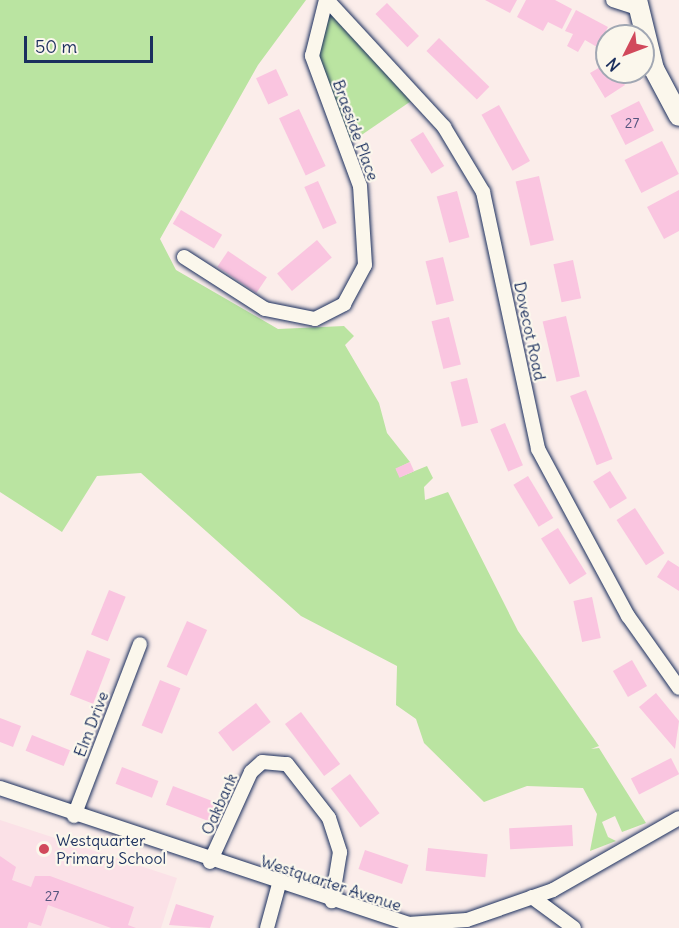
<!DOCTYPE html>
<style>
body{margin:0}
#map{position:relative;width:679px;height:928px;overflow:hidden;background:#fbedea;font-family:Delius,sans-serif}
div>[style]{position:absolute}
[style*='--x']{left:calc(var(--x)*1px);top:calc(var(--y)*1px);width:calc(var(--w)*1px);rotate:calc(var(--a)*1deg)}
.built>*{inset:0;background:#fbe1e7}
.green>*{inset:0;background:#bae4a1}
.building>*{inset:0;background:#fac5e0;transform-origin:0 0}
.roads{filter:drop-shadow(0 0 2px #1b2f5e) drop-shadow(0 0 2px #1b2f5e)}
.street>*{height:14px;margin:-7px;padding:0 7px;transform-origin:7px;border-radius:7px;background:#fbf7ec}
.secondary>*{height:20px;margin:-10px;padding:0 10px;transform-origin:10px;border-radius:10px;background:#fbf7ec}
.dots>*{width:16px;height:16px;translate:-50% -50%;box-sizing:border-box;border:3px solid #fbf7ec;border-radius:50%}
span{translate:-50% -50%;white-space:nowrap;text-align:center;line-height:1.15;-webkit-text-stroke:4.5px #fbf7ec;paint-order:stroke}
.number-label{font-size:14px;color:#53547e}
.number-label span{-webkit-text-stroke-width:0}
.street-label{font-size:16px;color:#1b2f5e}
.poi-label{font-size:16px;color:#1b2f5e}
.left{translate:0 -50%;text-align:left}
.north{position:absolute;left:595px;top:24px;width:60px;height:60px;box-sizing:border-box;background:#fbf7ec;border:2px solid #a1a7b3;border-radius:50%;rotate:228deg;font-size:16px;font-weight:700;line-height:24px;text-align:center;color:#1b2f5e}
.north::after{content:'';display:block;margin:auto;width:21px;height:27px;background:#d1495b;clip-path:polygon(50% 0,100% 100%,50% 72%,0 100%)}
.scale{position:absolute;left:24px;top:36px;width:129px;height:27px;box-sizing:border-box;border:3px solid #1b2f5e;border-top:0;padding-left:8px;font-size:18px;line-height:21px;white-space:nowrap;color:#1b2f5e;-webkit-text-stroke:4px #fbf7ec;paint-order:stroke}
</style>
<div id="map">
<div class="built">
<div style="clip-path:polygon(0 820px,177px 878px,161px 928px,0 928px)"></div>
</div>
<div class="green">
<div style="clip-path:polygon(0 0,306px 0,258px 65px,160px 239px,176px 270px,278px 329px,344px 326px,354px 336px,345px 345px,379px 403px,387px 433px,410px 462px,396px 469px,400px 477px,427px 466px,433px 478px,424px 487px,425px 500px,448px 492px,518px 631px,599px 746px,591px 749px,599px 748px,646px 823px,622px 832px,615px 816px,602px 822px,608px 837px,616px 841px,590px 851px,597px 814px,583px 788px,527px 786px,484px 802px,424px 743px,416px 719px,396px 705px,397px 666px,301px 616px,141px 473px,97px 476px,62px 532px,0 492px)"></div>
<div style="clip-path:polygon(325px 2px,417px 97px,344px 147px,312px 56px)"></div>
</div>
<div class="building">
<div style="clip-path:polygon(485px 0,517px 0,510px 13px)"></div>
<div style="clip-path:polygon(526px 0,555px 0,572px 9px,562px 29px,548px 22px,543px 31px,517px 17px)"></div>
<div style="left:387px;top:3px;width:46px;height:16px;rotate:46deg"></div>
<div style="clip-path:polygon(576px 10px,608px 27px,597px 47px,585px 40px,578px 52px,567px 46px,573px 34px,565px 31px)"></div>
<div style="left:439px;top:38px;width:70px;height:18px;rotate:44deg"></div>
<div style="clip-path:polygon(607px 63px,607px 72px,617px 72px,625px 85px,605px 98px,590px 73px)"></div>
<div style="left:276px;top:69px;width:29px;height:22px;rotate:65deg"></div>
<div style="left:639px;top:101px;width:33px;height:32px;rotate:63deg"></div>
<div style="left:499px;top:105px;width:64px;height:20px;rotate:61deg"></div>
<div style="left:299px;top:109px;width:63px;height:22px;rotate:65deg"></div>
<div style="left:423px;top:132px;width:40px;height:15px;rotate:58deg"></div>
<div style="left:662px;top:141px;width:37px;height:42px;rotate:63deg"></div>
<div style="left:539px;top:176px;width:66px;height:24px;rotate:77deg"></div>
<div style="left:318px;top:181px;width:46px;height:15px;rotate:66deg"></div>
<div style="clip-path:polygon(679px 190px,679px 231px,664px 239px,647px 207px)"></div>
<div style="left:457px;top:191px;width:48px;height:21px;rotate:75deg"></div>
<div style="left:181px;top:210px;width:48px;height:16px;rotate:31deg"></div>
<div style="left:317px;top:240px;width:23px;height:52px;rotate:50deg"></div>
<div style="left:228px;top:251px;width:47px;height:19px;rotate:34deg"></div>
<div style="left:443px;top:257px;width:45px;height:18px;rotate:76deg"></div>
<div style="left:573px;top:260px;width:39px;height:20px;rotate:78deg"></div>
<div style="left:566px;top:316px;width:62px;height:24px;rotate:77deg"></div>
<div style="left:449px;top:317px;width:49px;height:18px;rotate:76deg"></div>
<div style="left:467px;top:378px;width:46px;height:17px;rotate:76deg"></div>
<div style="left:586px;top:390px;width:74px;height:17px;rotate:69deg"></div>
<div style="left:505px;top:423px;width:46px;height:16px;rotate:67deg"></div>
<div style="left:410px;top:462px;width:10px;height:16px;rotate:66deg"></div>
<div style="left:610px;top:471px;width:32px;height:20px;rotate:58deg"></div>
<div style="left:528px;top:476px;width:49px;height:17px;rotate:59deg"></div>
<div style="left:635px;top:508px;width:54px;height:22px;rotate:57deg"></div>
<div style="left:558px;top:528px;width:54px;height:20px;rotate:58deg"></div>
<div style="clip-path:polygon(668px 560px,679px 567px,679px 591px,657px 577px)"></div>
<div style="left:109px;top:590px;width:18px;height:48px;rotate:22deg"></div>
<div style="left:592px;top:597px;width:42px;height:19px;rotate:78deg"></div>
<div style="left:187px;top:621px;width:22px;height:50px;rotate:24deg"></div>
<div style="left:87px;top:650px;width:25px;height:48px;rotate:21deg"></div>
<div style="left:632px;top:660px;width:30px;height:22px;rotate:60deg"></div>
<div style="left:160px;top:680px;width:22px;height:49px;rotate:22deg"></div>
<div style="clip-path:polygon(656px 693px,679px 721px,675px 749px,639px 707px)"></div>
<div style="left:256px;top:703px;width:24px;height:48px;rotate:52deg"></div>
<div style="left:301px;top:712px;width:65px;height:20px;rotate:53deg"></div>
<div style="clip-path:polygon(0 718px,21px 726px,13px 747px,0 742px)"></div>
<div style="left:32px;top:735px;width:41px;height:17px;rotate:22deg"></div>
<div style="left:671px;top:758px;width:18px;height:45px;rotate:63deg"></div>
<div style="left:122px;top:767px;width:39px;height:18px;rotate:21deg"></div>
<div style="left:350px;top:774px;width:49px;height:24px;rotate:53deg"></div>
<div style="left:173px;top:786px;width:49px;height:20px;rotate:21deg"></div>
<div style="left:572px;top:825px;width:21px;height:63px;rotate:87deg"></div>
<div style="left:428px;top:848px;width:60px;height:23px;rotate:6deg"></div>
<div style="left:365px;top:850px;width:46px;height:20px;rotate:19deg"></div>
<div style="clip-path:polygon(0 856px,16px 867px,12px 880px,31px 887px,35px 876px,50px 876px,134px 907px,128px 925px,136px 928px,111px 928px,48px 905px,41px 926px,29px 922px,27px 928px,0 928px)"></div>
<div style="clip-path:polygon(176px 904px,214px 916px,210px 928px,169px 925px)"></div>
</div>
<div class="roads">
<div class="street">
<div style="--x:327;--y:0;--w:173;--a:47.3"></div>
<div style="--x:444;--y:127;--w:76;--a:59"></div>
<div style="--x:483;--y:192;--w:263;--a:77.9"></div>
<div style="--x:538;--y:449;--w:190;--a:61.7"></div>
<div style="--x:628;--y:616;--w:88;--a:54.7"></div>
<div style="--x:613;--y:0;--w:26;--a:18"></div>
<div style="--x:184;--y:257;--w:96;--a:32.7"></div>
<div style="--x:265;--y:309;--w:51;--a:11.3"></div>
<div style="--x:315;--y:319;--w:33;--a:-27"></div>
<div style="--x:344;--y:304;--w:44;--a:-61.7"></div>
<div style="--x:365;--y:265;--w:79;--a:-93.6"></div>
<div style="--x:360;--y:186;--w:139;--a:-110.3"></div>
<div style="--x:312;--y:56;--w:58;--a:-76"></div>
<div style="--x:0;--y:788;--w:430;--a:18.4"></div>
<div style="--x:408;--y:924;--w:59;--a:-3.9"></div>
<div style="--x:467;--y:920;--w:91;--a:-19.2"></div>
<div style="--x:553;--y:890;--w:145;--a:-29.7"></div>
<div style="--x:74;--y:816;--w:184;--a:-69"></div>
<div style="--x:210;--y:862;--w:99;--a:-65.5"></div>
<div style="--x:251;--y:772;--w:15;--a:-42"></div>
<div style="--x:262;--y:762;--w:25;--a:5"></div>
<div style="--x:287;--y:764;--w:68;--a:52.1"></div>
<div style="--x:329;--y:818;--w:36;--a:72"></div>
<div style="--x:340;--y:852;--w:50;--a:99.3"></div>
<div style="--x:532;--y:897;--w:52;--a:36.4"></div>
<div style="--x:267;--y:928;--w:46;--a:-74.7"></div>
</div>
<div class="secondary">
<div style="--x:637;--y:0;--w:71;--a:76.2"></div>
<div style="--x:654;--y:69;--w:53;--a:62"></div>
</div>
</div>
<div class="dots">
<div style="left:44px;top:849px;background:#d1495b"></div>
</div>
<div class="number-label">
<span style="left:632px;top:123px">27</span>
<span style="left:52px;top:896px">27</span>
</div>
<div class="street-label">
<span style="left:356px;top:130px;rotate:70deg">Braeside Place</span>
<span style="left:530px;top:331px;rotate:78deg">Dovecot Road</span>
<span style="left:91px;top:724px;rotate:-69deg">Elm Drive</span>
<span style="left:219px;top:804px;rotate:-66deg">Oakbank</span>
<span style="left:331px;top:883px;rotate:18deg">Westquarter Avenue</span>
</div>
<div class="poi-label">
<span class="left" style="left:56px;top:849px">Westquarter<br>Primary School</span>
</div>
<div class="north">N</div>
<div class="scale">50 m</div>
</div>
